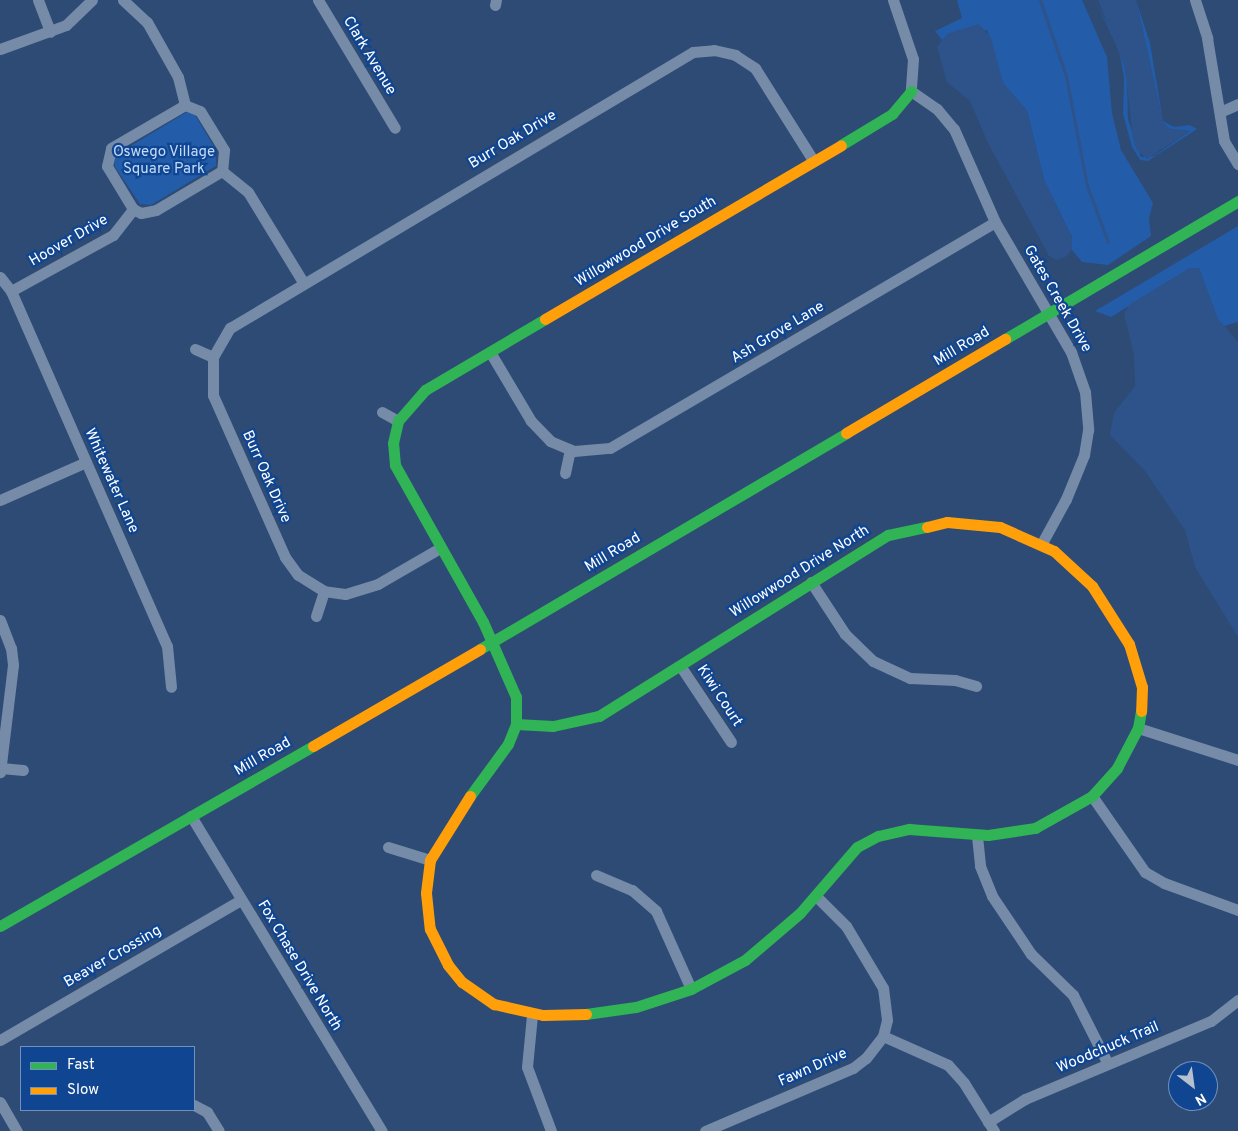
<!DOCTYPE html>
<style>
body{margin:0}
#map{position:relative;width:1238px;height:1131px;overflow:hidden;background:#2d4b74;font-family:Overpass,sans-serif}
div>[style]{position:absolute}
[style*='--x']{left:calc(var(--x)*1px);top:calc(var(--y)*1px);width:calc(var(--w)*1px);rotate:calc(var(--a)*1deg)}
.green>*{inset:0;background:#235ca9}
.water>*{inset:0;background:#2d538a}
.stream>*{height:3px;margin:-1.5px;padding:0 1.5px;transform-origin:1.5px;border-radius:1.5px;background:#2d538a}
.street>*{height:11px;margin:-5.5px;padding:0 5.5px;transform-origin:5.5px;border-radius:5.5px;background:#758ba7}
.fast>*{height:11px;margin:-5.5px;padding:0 5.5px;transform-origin:5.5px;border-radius:5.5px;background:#30b455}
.slow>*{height:11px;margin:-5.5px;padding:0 5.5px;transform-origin:5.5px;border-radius:5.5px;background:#ff9f0a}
span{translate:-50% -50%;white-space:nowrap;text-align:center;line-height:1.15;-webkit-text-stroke:4.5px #104691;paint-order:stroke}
.street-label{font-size:15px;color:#fff}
.park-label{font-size:15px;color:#c3dcfd}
.legend{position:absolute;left:20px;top:1046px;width:175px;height:65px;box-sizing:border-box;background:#104691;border:1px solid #7090bd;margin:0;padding:6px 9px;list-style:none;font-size:15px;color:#fff}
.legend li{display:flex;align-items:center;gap:10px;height:25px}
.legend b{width:25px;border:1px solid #7090bd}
.north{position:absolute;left:1168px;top:1061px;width:50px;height:50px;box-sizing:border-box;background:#104691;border:1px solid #7090bd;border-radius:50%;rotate:150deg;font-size:14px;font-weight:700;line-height:20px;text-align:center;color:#fff}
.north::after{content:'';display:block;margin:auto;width:18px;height:22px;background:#b6c0ce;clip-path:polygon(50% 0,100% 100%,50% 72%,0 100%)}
</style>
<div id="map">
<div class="green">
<div style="clip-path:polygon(957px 0,1082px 0,1107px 57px,1112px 113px,1121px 150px,1153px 203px,1149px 218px,1151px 236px,1108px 265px,1082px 262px,1072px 250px,1072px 237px,1044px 180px,1027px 111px,1003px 83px,987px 30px,958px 30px,942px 40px,935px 31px,962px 18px)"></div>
<div style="clip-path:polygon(1095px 0,1121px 51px,1127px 77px,1128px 119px,1141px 157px,1154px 156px,1190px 131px,1170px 129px,1163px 123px,1136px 0,1150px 43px,1163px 121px,1174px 127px,1190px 125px,1197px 129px,1148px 161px,1140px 160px,1132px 147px,1123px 114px,1124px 77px,1119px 51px)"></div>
<div style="clip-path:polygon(187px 112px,195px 115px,216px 150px,216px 166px,151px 205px,140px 204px,115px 167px,114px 156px)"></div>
<div style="clip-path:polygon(1238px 226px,1238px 322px,1224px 326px,1218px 320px,1199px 268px,1190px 268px,1111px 317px,1095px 311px)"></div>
</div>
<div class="water">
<div style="clip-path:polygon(1098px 0,1136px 0,1163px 123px,1170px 129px,1190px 131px,1147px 159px,1137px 150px,1133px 139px,1125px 68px)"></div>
<div style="clip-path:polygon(979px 24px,991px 38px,1003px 83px,1027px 111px,1044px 180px,1072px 237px,1072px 250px,1065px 257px,1056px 260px,1049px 256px,988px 143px,970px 101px,947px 82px,937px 47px,947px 34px)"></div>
<div style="clip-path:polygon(1190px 268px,1199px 268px,1218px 319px,1238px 342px,1238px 637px,1195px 567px,1185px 530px,1145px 471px,1110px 435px,1114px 413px,1135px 386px,1134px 355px,1124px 314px,1130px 304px)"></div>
</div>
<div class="stream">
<div style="--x:1040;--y:0;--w:80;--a:71.1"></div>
<div style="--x:1066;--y:76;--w:112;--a:79.2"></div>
<div style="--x:1087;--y:186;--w:60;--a:69.4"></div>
</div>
<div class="street">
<div style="--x:38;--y:0;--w:34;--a:69"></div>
<div style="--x:123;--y:0;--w:33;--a:43"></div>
<div style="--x:147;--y:22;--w:63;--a:60.6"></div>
<div style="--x:178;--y:77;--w:29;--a:76"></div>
<div style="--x:185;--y:105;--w:16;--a:22"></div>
<div style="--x:200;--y:111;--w:46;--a:58.4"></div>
<div style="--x:224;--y:150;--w:21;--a:95"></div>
<div style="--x:222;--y:171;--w:33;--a:39"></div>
<div style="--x:248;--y:192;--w:105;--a:58.6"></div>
<div style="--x:318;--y:0;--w:149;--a:59"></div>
<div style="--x:893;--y:0;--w:62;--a:71.3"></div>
<div style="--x:913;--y:59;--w:32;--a:94"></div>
<div style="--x:911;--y:91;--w:32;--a:35"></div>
<div style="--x:937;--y:109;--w:26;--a:50"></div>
<div style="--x:954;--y:129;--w:102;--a:66.2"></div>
<div style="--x:995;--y:222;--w:151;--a:59.7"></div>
<div style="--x:1071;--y:352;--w:42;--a:70.7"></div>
<div style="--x:1085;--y:392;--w:38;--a:85"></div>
<div style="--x:1088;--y:430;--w:25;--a:99"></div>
<div style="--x:1084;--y:455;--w:48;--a:112.2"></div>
<div style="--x:1066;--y:499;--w:50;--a:118.6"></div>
<div style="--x:1195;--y:0;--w:40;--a:72"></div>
<div style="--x:1207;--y:38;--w:104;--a:80.6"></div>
<div style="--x:1224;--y:141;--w:27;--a:59"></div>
<div style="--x:495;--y:5;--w:5;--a:-79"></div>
<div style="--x:0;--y:49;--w:70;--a:-20"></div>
<div style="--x:66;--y:25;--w:36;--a:-44"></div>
<div style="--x:1220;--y:112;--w:20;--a:-24"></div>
<div style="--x:133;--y:209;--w:50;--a:-121.2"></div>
<div style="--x:107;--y:166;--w:18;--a:-77"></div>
<div style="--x:111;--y:148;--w:86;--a:-30.2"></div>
<div style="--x:0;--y:277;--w:18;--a:52"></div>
<div style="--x:11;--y:291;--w:388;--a:66.3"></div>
<div style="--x:167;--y:646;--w:41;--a:84.4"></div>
<div style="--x:11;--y:291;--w:116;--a:-28.8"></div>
<div style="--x:113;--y:235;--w:33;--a:-52"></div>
<div style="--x:133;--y:209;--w:9;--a:27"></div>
<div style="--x:141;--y:213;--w:15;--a:-11"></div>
<div style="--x:156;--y:210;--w:77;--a:-30.6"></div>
<div style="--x:195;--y:349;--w:20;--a:24"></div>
<div style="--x:490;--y:352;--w:80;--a:59.3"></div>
<div style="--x:531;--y:421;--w:28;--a:46"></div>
<div style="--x:550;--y:441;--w:26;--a:23"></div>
<div style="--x:574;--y:451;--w:36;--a:-5"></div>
<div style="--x:610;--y:448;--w:446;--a:-30.4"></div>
<div style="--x:382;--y:412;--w:18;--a:29"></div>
<div style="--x:565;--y:473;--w:24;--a:-78"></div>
<div style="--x:0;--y:500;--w:94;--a:-23.8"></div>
<div style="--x:440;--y:548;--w:72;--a:149.9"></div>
<div style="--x:378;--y:584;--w:34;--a:163"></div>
<div style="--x:345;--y:594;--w:21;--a:-172"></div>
<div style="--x:324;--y:591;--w:31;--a:-148"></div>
<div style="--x:298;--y:575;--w:22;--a:-126"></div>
<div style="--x:285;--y:557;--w:177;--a:-114"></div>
<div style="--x:213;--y:395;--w:38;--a:-90"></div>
<div style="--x:213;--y:357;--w:34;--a:-60"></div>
<div style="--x:230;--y:328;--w:539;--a:-30.8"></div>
<div style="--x:693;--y:52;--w:21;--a:-5"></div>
<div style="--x:714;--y:50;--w:22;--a:13"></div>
<div style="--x:735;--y:55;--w:24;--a:33"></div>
<div style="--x:755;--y:68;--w:109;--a:57.8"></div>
<div style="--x:811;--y:582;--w:62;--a:56.8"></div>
<div style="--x:845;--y:634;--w:39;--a:44"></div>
<div style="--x:873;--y:661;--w:41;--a:24.7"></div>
<div style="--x:910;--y:678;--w:45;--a:2.5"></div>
<div style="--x:955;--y:680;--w:22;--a:16"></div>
<div style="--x:316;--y:616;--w:26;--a:-72"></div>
<div style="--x:0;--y:620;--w:30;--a:69"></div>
<div style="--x:11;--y:648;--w:17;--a:83"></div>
<div style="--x:13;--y:665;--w:108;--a:96.9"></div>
<div style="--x:681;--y:667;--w:90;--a:56.3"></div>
<div style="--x:1138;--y:728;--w:105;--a:17.7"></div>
<div style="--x:1;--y:768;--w:22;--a:5"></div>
<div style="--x:1092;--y:796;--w:93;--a:55.1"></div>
<div style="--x:1145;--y:872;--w:22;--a:30"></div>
<div style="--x:1164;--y:883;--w:79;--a:20"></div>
<div style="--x:191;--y:816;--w:368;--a:58.8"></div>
<div style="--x:977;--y:836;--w:30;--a:84"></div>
<div style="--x:980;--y:866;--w:32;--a:68"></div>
<div style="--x:992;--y:896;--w:70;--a:56.1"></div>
<div style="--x:1031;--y:954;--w:59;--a:44.3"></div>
<div style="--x:1073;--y:995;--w:77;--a:63.1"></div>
<div style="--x:388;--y:847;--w:44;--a:17.2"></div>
<div style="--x:596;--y:875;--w:39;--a:23"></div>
<div style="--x:632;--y:890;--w:32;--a:41"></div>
<div style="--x:656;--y:911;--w:85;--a:65.8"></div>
<div style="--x:532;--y:1015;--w:52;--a:95.5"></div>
<div style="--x:527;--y:1067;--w:68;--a:69.4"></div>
<div style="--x:883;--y:1036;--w:71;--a:24"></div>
<div style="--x:948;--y:1065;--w:24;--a:48"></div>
<div style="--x:964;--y:1083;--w:57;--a:58"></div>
<div style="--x:0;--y:1040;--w:279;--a:-30.2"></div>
<div style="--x:0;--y:1102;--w:34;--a:60"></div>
<div style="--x:194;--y:1105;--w:15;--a:28"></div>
<div style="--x:207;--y:1112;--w:22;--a:58"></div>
<div style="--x:988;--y:1122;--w:44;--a:-31.9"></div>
<div style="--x:1025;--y:1099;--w:202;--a:-22.8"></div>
<div style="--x:1211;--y:1021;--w:34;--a:-38"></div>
<div style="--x:705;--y:1131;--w:161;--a:-23.1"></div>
<div style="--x:853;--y:1068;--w:16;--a:-38"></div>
<div style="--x:866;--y:1058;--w:28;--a:-52"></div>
<div style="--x:883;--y:1036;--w:16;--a:-76"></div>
<div style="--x:887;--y:1020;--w:32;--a:-97"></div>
<div style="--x:883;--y:988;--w:72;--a:-120.8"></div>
<div style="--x:846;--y:926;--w:42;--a:-135"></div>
</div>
<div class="fast">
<div style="--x:841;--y:145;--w:60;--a:-31.3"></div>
<div style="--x:892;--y:114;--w:30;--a:-50"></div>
<div style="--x:1005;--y:339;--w:271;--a:-30.6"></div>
<div style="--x:480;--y:649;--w:425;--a:-30.5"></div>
<div style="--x:516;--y:724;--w:37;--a:3"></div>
<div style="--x:553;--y:726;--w:47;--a:-12.3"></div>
<div style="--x:599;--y:716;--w:341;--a:-32.1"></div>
<div style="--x:888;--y:535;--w:40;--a:-12"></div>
<div style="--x:470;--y:796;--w:64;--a:-53.8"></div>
<div style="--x:508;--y:744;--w:22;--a:-68"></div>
<div style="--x:516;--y:724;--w:27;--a:-90"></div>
<div style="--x:516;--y:697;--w:82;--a:-113.7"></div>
<div style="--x:483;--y:622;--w:180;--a:-119.3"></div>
<div style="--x:395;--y:465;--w:22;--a:-95"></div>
<div style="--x:393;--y:443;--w:23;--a:-77"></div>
<div style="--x:398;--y:421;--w:41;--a:-48.9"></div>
<div style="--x:425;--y:390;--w:139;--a:-30.6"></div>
<div style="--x:0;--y:926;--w:361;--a:-29.9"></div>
<div style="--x:586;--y:1014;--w:50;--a:-8"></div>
<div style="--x:636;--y:1007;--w:58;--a:-18.1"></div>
<div style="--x:691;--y:989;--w:61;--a:-28.2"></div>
<div style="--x:745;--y:960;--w:72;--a:-40.5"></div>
<div style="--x:800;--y:913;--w:87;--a:-49.2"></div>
<div style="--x:857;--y:847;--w:24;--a:-28"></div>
<div style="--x:878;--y:836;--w:32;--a:-13"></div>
<div style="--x:909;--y:829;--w:79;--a:4.3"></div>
<div style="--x:988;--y:835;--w:48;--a:-8.5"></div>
<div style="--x:1035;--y:828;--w:65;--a:-29.3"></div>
<div style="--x:1092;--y:796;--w:38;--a:-48"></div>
<div style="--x:1117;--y:768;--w:45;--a:-62.3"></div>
<div style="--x:1138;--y:728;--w:17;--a:-80"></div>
</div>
<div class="slow">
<div style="--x:545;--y:319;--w:343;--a:-30.4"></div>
<div style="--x:846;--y:433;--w:185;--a:-30.6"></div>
<div style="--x:927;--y:527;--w:21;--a:-14"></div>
<div style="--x:947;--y:522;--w:53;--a:5.4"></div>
<div style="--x:1000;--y:527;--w:59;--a:24"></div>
<div style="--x:1054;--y:551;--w:52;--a:42.6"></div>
<div style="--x:1092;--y:586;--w:69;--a:57.5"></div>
<div style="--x:1129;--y:644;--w:45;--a:73.2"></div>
<div style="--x:1142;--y:687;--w:24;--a:92"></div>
<div style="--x:313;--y:746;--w:193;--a:-30.1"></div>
<div style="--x:470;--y:796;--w:75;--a:122"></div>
<div style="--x:430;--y:860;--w:33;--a:97"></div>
<div style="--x:426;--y:893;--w:36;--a:84"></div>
<div style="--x:430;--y:929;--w:40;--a:63.4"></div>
<div style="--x:448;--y:965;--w:22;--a:51"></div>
<div style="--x:462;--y:982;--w:39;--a:35"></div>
<div style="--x:494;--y:1004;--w:50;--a:12.7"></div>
<div style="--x:543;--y:1015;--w:43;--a:-1.3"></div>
</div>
<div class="street-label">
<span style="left:369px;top:56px;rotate:59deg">Clark Avenue</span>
<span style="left:513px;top:140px;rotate:-31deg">Burr Oak Drive</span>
<span style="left:69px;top:241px;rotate:-30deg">Hoover Drive</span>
<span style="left:646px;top:242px;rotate:-31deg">Willowwood Drive South</span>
<span style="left:1057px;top:299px;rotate:60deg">Gates Creek Drive</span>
<span style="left:778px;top:333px;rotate:-31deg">Ash Grove Lane</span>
<span style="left:962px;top:347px;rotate:-31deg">Mill Road</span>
<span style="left:266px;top:477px;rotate:66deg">Burr Oak Drive</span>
<span style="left:111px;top:481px;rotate:66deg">Whitewater Lane</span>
<span style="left:613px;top:553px;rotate:-31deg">Mill Road</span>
<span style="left:800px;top:572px;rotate:-32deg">Willowwood Drive North</span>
<span style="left:719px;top:696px;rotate:57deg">Kiwi Court</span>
<span style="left:263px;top:757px;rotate:-30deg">Mill Road</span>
<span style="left:113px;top:957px;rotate:-30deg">Beaver Crossing</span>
<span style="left:299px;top:966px;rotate:59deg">Fox Chase Drive North</span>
<span style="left:1108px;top:1048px;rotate:-23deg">Woodchuck Trail</span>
<span style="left:813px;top:1068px;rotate:-24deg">Fawn Drive</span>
</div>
<div class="park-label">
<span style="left:164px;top:161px">Oswego Village<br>Square Park</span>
</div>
<ul class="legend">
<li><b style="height:6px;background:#30b455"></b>Fast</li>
<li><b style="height:6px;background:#ff9f0a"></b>Slow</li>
</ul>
<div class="north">N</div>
</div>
